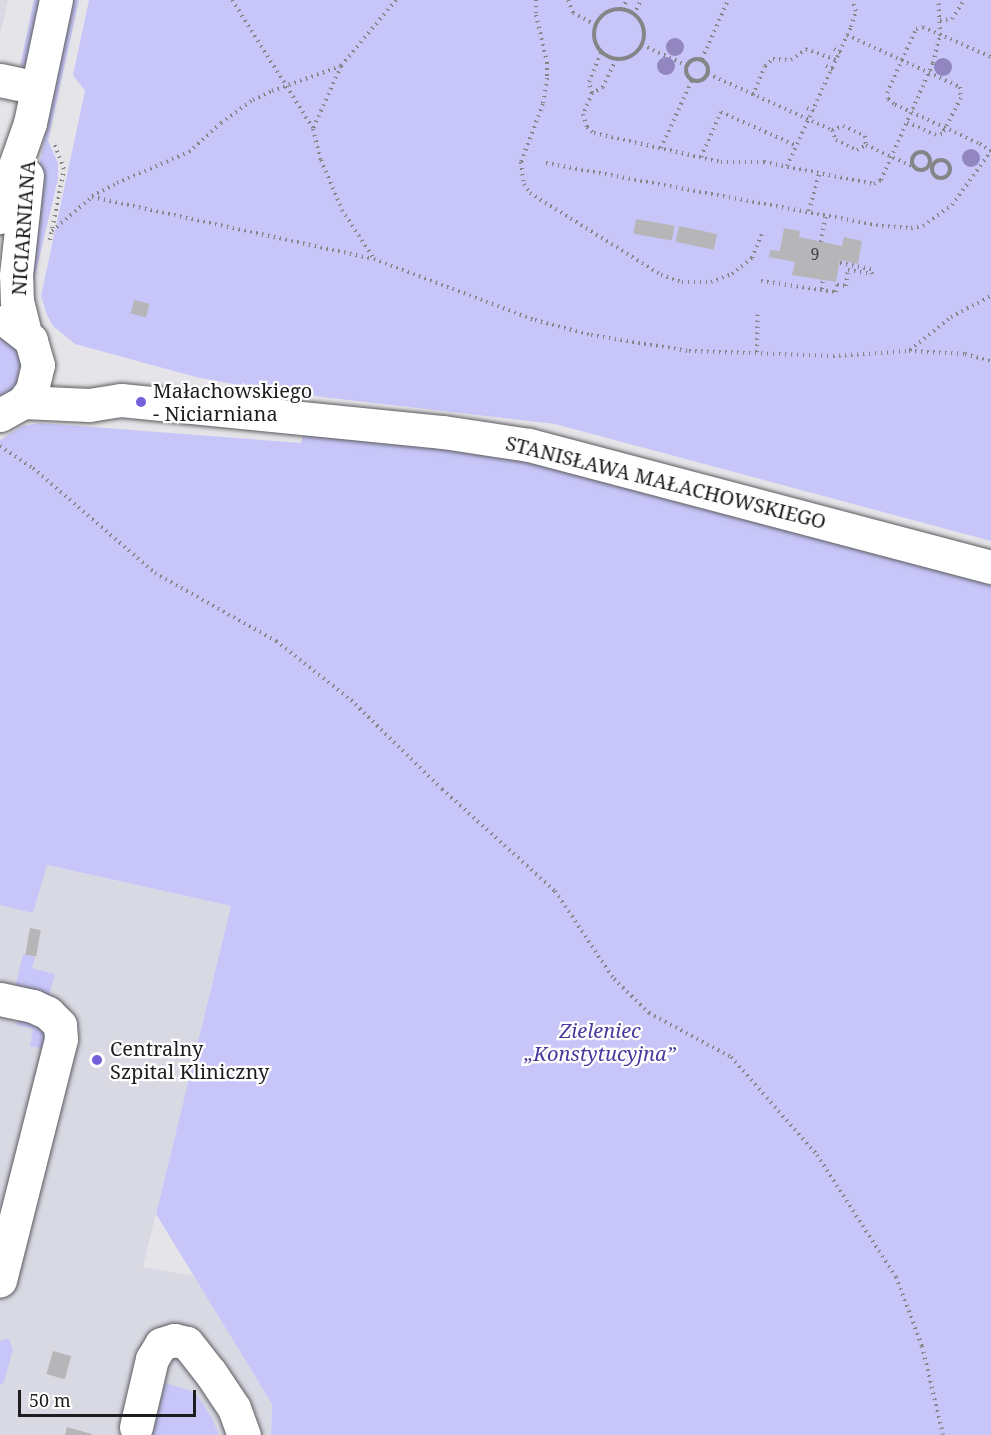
<!DOCTYPE html>
<meta charset="utf-8">
<style>
body{margin:0}
#map{position:relative;width:991px;height:1435px;overflow:hidden;background:#e5e5e9;font-family:"Noto Serif",serif}
div>[style]{position:absolute}
[style*='--x']{left:calc(var(--x)*1px);top:calc(var(--y)*1px);width:calc(var(--w)*1px);rotate:calc(var(--a)*1deg)}
.built>*{inset:0;background:#d9d9e4}
.green>*{inset:0;background:#c8c6f9}
.building>*{inset:0;background:#b6b6b9;transform-origin:0 0}
.path>*{height:4px;margin-top:-2px;transform-origin:0;background:repeating-linear-gradient(90deg,#858588 0 1.5px,transparent 0 6px)}
.path>.ring{margin:-2px;padding:0;box-sizing:content-box;background:none;border:4px solid #858588;border-radius:50%}
.roads{filter:drop-shadow(0 0 2px #5c5c5f) drop-shadow(0 0 2px #5c5c5f)}
.minor>*{height:33px;margin:-16.5px;padding:0 16.5px;transform-origin:16.5px;border-radius:16.5px;background:#fff}
.trees>*{width:18px;height:18px;margin:-9px;border-radius:50%;background:#9186c0}
.dots>*{width:16px;height:16px;translate:-50% -50%;box-sizing:border-box;border:3px solid #fff;border-radius:50%}
span{translate:-50% -50%;white-space:nowrap;text-align:center;line-height:1.15;-webkit-text-stroke:4.5px #fff;paint-order:stroke}
.number-label{font-size:16px;color:#434346}
.number-label span{-webkit-text-stroke-width:0}
.street-label{font-size:20px;color:#1d1d1f}
.poi-label{font-size:20px;color:#1d1d1f}
.left{translate:0 -50%;text-align:left}
.park-label{font-size:20px;color:#4c389e;font-style:italic}
.scale{position:absolute;left:18px;top:1390px;width:178px;height:27px;box-sizing:border-box;border:3px solid #1d1d1f;border-top:0;padding-left:8px;font-size:18px;line-height:21px;white-space:nowrap;color:#1d1d1f;-webkit-text-stroke:4px #fff;paint-order:stroke}
</style>
<div id="map">
<div class="built">
<div style="clip-path:polygon(0 0,8px 0,0 35px)"></div>
<div style="clip-path:polygon(0 855px,231px 906px,143px 1267px,194px 1276px,272px 1404px,271px 1435px,0 1435px)"></div>
</div>
<div class="green">
<div style="clip-path:polygon(34px 0,43px 0,29px 63px,20px 67px)"></div>
<div style="clip-path:polygon(70px 0,79px 0,48px 141px,58px 163px,58px 179px,34px 280px,30px 284px,37px 177px)"></div>
<div style="clip-path:polygon(89px 0,991px 0,991px 541px,555px 424px,271px 391px,196px 377px,75px 344px,53px 326px,47px 315px,41px 296px,85px 91px,73px 75px)"></div>
<div style="clip-path:polygon(0 334px,19px 348px,24px 370px,15px 390px,0 399px)"></div>
<div style="clip-path:polygon(40px 423px,301px 443px,304px 432px,503px 453px,991px 581px,991px 1435px,271px 1435px,272px 1404px,156px 1214px,231px 906px,47px 865px,33px 913px,0 905px,0 440px,23px 426px)"></div>
<div style="clip-path:polygon(23px 954px,35px 957px,32px 968px,55px 974px,48px 1000px,14px 992px)"></div>
<div style="clip-path:polygon(19px 1019px,48px 1027px,47px 1050px,30px 1046px,33px 1029px,16px 1025px)"></div>
<div style="clip-path:polygon(5px 1339px,9px 1339px,13px 1349px,4px 1382px,0 1385px,0 1341px)"></div>
<div style="clip-path:polygon(165px 1383px,189px 1390px,197px 1395px,212px 1418px,219px 1435px,152px 1435px)"></div>
</div>
<div class="building">
<div style="left:636px;top:219px;width:39px;height:15px;rotate:10deg"></div>
<div style="left:679px;top:226px;width:39px;height:16px;rotate:12deg"></div>
<div style="clip-path:polygon(784px 228px,800px 231px,799px 237px,842px 246px,844px 237px,862px 241px,858px 264px,840px 260px,836px 282px,792px 275px,795px 262px,769px 257px,770px 250px,780px 251px)"></div>
<div style="left:134px;top:300px;width:16px;height:14px;rotate:14deg"></div>
<div style="left:30px;top:928px;width:11px;height:27px;rotate:10deg"></div>
<div style="left:53px;top:1351px;width:19px;height:24px;rotate:16deg"></div>
<div style="clip-path:polygon(67px 1427px,92px 1434px,92px 1435px,65px 1435px)"></div>
</div>
<div class="path">
<div style="--x:232;--y:0;--w:151;--a:57.7"></div>
<div style="--x:396;--y:0;--w:86;--a:129.8"></div>
<div style="--x:341;--y:66;--w:69;--a:114"></div>
<div style="--x:313;--y:129;--w:32;--a:76"></div>
<div style="--x:321;--y:160;--w:54;--a:67.2"></div>
<div style="--x:342;--y:210;--w:59;--a:56.9"></div>
<div style="--x:374;--y:259;--w:172;--a:20.8"></div>
<div style="--x:535;--y:320;--w:58;--a:15"></div>
<div style="--x:591;--y:335;--w:99;--a:9.3"></div>
<div style="--x:689;--y:351;--w:144;--a:2"></div>
<div style="--x:833;--y:356;--w:76;--a:-3.8"></div>
<div style="--x:909;--y:351;--w:56;--a:3.1"></div>
<div style="--x:965;--y:354;--w:27;--a:15"></div>
<div style="--x:536;--y:0;--w:15;--a:90"></div>
<div style="--x:536;--y:15;--w:48;--a:76.8"></div>
<div style="--x:547;--y:62;--w:16;--a:90"></div>
<div style="--x:547;--y:78;--w:26;--a:99"></div>
<div style="--x:543;--y:104;--w:62;--a:110.8"></div>
<div style="--x:521;--y:162;--w:22;--a:82"></div>
<div style="--x:524;--y:184;--w:11;--a:56"></div>
<div style="--x:530;--y:193;--w:155;--a:32"></div>
<div style="--x:661;--y:275;--w:22;--a:18"></div>
<div style="--x:682;--y:282;--w:29;--a:0"></div>
<div style="--x:711;--y:282;--w:22;--a:-21"></div>
<div style="--x:732;--y:274;--w:26;--a:-39"></div>
<div style="--x:752;--y:258;--w:29;--a:-68"></div>
<div style="--x:568;--y:0;--w:14;--a:69"></div>
<div style="--x:573;--y:13;--w:25;--a:27"></div>
<div style="--x:622;--y:9;--w:10;--a:-61"></div>
<div class="ring" style="left:594px;top:9px;width:46px;height:46px"></div>
<div style="--x:634;--y:15;--w:17;--a:-65"></div>
<div style="--x:940;--y:20;--w:12;--a:-5"></div>
<div style="--x:952;--y:19;--w:22;--a:-58"></div>
<div style="--x:847;--y:35;--w:124;--a:24.7"></div>
<div style="--x:960;--y:87;--w:11;--a:85"></div>
<div style="--x:961;--y:98;--w:41;--a:117.8"></div>
<div style="--x:942;--y:134;--w:6;--a:171"></div>
<div style="--x:936;--y:135;--w:32;--a:-156"></div>
<div style="--x:642;--y:45;--w:48;--a:24.4"></div>
<div style="--x:834;--y:49;--w:11;--a:27"></div>
<div class="ring" style="left:686px;top:59px;width:18px;height:18px"></div>
<div style="--x:616;--y:59;--w:31;--a:115"></div>
<div style="--x:603;--y:87;--w:13;--a:151"></div>
<div style="--x:592;--y:93;--w:23;--a:113"></div>
<div style="--x:583;--y:114;--w:14;--a:73"></div>
<div style="--x:587;--y:127;--w:9;--a:41"></div>
<div style="--x:594;--y:133;--w:130;--a:12.9"></div>
<div style="--x:721;--y:162;--w:43;--a:0"></div>
<div style="--x:764;--y:162;--w:112;--a:11.3"></div>
<div style="--x:874;--y:184;--w:8;--a:-30"></div>
<div style="--x:881;--y:180;--w:128;--a:-66"></div>
<div style="--x:933;--y:63;--w:29;--a:-76"></div>
<div style="--x:940;--y:35;--w:35;--a:-93"></div>
<div style="--x:702;--y:59;--w:64;--a:-66.2"></div>
<div style="--x:826;--y:66;--w:11;--a:27"></div>
<div style="--x:708;--y:74;--w:136;--a:24.3"></div>
<div style="--x:832;--y:130;--w:12;--a:-20"></div>
<div style="--x:843;--y:126;--w:24;--a:24"></div>
<div style="--x:865;--y:136;--w:9;--a:84"></div>
<div style="--x:866;--y:145;--w:55;--a:24.7"></div>
<div style="--x:592;--y:93;--w:11;--a:-105"></div>
<div style="--x:589;--y:82;--w:32;--a:-68"></div>
<div style="--x:753;--y:95;--w:31;--a:-68"></div>
<div style="--x:765;--y:66;--w:11;--a:-41"></div>
<div style="--x:773;--y:59;--w:18;--a:3"></div>
<div style="--x:791;--y:60;--w:19;--a:-36"></div>
<div style="--x:806;--y:49;--w:32;--a:20"></div>
<div style="--x:807;--y:108;--w:12;--a:24"></div>
<div style="--x:832;--y:130;--w:11;--a:68"></div>
<div style="--x:836;--y:140;--w:23;--a:25"></div>
<div style="--x:857;--y:150;--w:10;--a:-29"></div>
<div style="--x:661;--y:148;--w:75;--a:-65.5"></div>
<div class="ring" style="left:912px;top:152px;width:14px;height:14px"></div>
<div style="--x:701;--y:157;--w:49;--a:-66"></div>
<div style="--x:721;--y:112;--w:83;--a:24.1"></div>
<div class="ring" style="left:932px;top:160px;width:14px;height:14px"></div>
<div style="--x:546;--y:163;--w:342;--a:10.6"></div>
<div style="--x:882;--y:226;--w:29;--a:4"></div>
<div style="--x:911;--y:228;--w:12;--a:-9"></div>
<div style="--x:923;--y:226;--w:36;--a:-36"></div>
<div style="--x:952;--y:205;--w:67;--a:-54.2"></div>
<div style="--x:991;--y:151;--w:15;--a:-148"></div>
<div style="--x:978;--y:143;--w:93;--a:-155.1"></div>
<div style="--x:894;--y:104;--w:8;--a:-140"></div>
<div style="--x:888;--y:99;--w:6;--a:-99"></div>
<div style="--x:887;--y:93;--w:70;--a:-65.6"></div>
<div style="--x:916;--y:29;--w:7;--a:-16"></div>
<div style="--x:923;--y:27;--w:74;--a:23.8"></div>
<div style="--x:787;--y:166;--w:153;--a:-65.3"></div>
<div style="--x:851;--y:27;--w:17;--a:-73"></div>
<div style="--x:856;--y:11;--w:12;--a:-110"></div>
<div style="--x:92;--y:196;--w:28;--a:-27"></div>
<div style="--x:117;--y:183;--w:78;--a:-23.3"></div>
<div style="--x:189;--y:152;--w:43;--a:-42.2"></div>
<div style="--x:221;--y:123;--w:39;--a:-36"></div>
<div style="--x:253;--y:100;--w:21;--a:-25"></div>
<div style="--x:272;--y:91;--w:73;--a:-19.9"></div>
<div style="--x:809;--y:211;--w:39;--a:-75"></div>
<div style="--x:52;--y:231;--w:52;--a:-40.4"></div>
<div style="--x:92;--y:197;--w:288;--a:12.4"></div>
<div style="--x:50;--y:240;--w:72;--a:-78.8"></div>
<div style="--x:64;--y:169;--w:28;--a:-111"></div>
<div style="--x:821;--y:242;--w:27;--a:-80"></div>
<div style="--x:761;--y:281;--w:76;--a:8.3"></div>
<div style="--x:836;--y:292;--w:7;--a:-82"></div>
<div style="--x:837;--y:285;--w:9;--a:6"></div>
<div style="--x:846;--y:286;--w:16;--a:-83"></div>
<div style="--x:848;--y:270;--w:24;--a:9"></div>
<div style="--x:872;--y:274;--w:5;--a:-101"></div>
<div style="--x:871;--y:269;--w:33;--a:-169"></div>
<div style="--x:822;--y:289;--w:9;--a:-84"></div>
<div style="--x:910;--y:350;--w:53;--a:-38.8"></div>
<div style="--x:951;--y:317;--w:45;--a:-27.7"></div>
<div style="--x:757;--y:352;--w:41;--a:-88.6"></div>
<div style="--x:0;--y:446;--w:40;--a:34"></div>
<div style="--x:33;--y:468;--w:161;--a:40.7"></div>
<div style="--x:155;--y:573;--w:139;--a:29.3"></div>
<div style="--x:276;--y:641;--w:95;--a:38.2"></div>
<div style="--x:351;--y:700;--w:127;--a:44.4"></div>
<div style="--x:442;--y:789;--w:152;--a:42.1"></div>
<div style="--x:555;--y:891;--w:106;--a:56.2"></div>
<div style="--x:614;--y:979;--w:49;--a:44.2"></div>
<div style="--x:649;--y:1013;--w:93;--a:28.2"></div>
<div style="--x:731;--y:1057;--w:130;--a:48.7"></div>
<div style="--x:817;--y:1155;--w:145;--a:57.1"></div>
<div style="--x:896;--y:1277;--w:74;--a:69.4"></div>
<div style="--x:922;--y:1346;--w:91;--a:76.7"></div>
</div>
<div class="roads">
<div class="minor">
<div style="--x:0;--y:80;--w:38;--a:12"></div>
<div style="--x:0;--y:217;--w:30;--a:-76"></div>
<div style="--x:7;--y:188;--w:69;--a:-70.5"></div>
<div style="--x:30;--y:123;--w:126;--a:-78.1"></div>
<div style="--x:25;--y:333;--w:32;--a:-104"></div>
<div style="--x:17;--y:302;--w:27;--a:-92"></div>
<div style="--x:16;--y:275;--w:100;--a:-83.7"></div>
<div style="--x:23;--y:402;--w:66;--a:2.6"></div>
<div style="--x:89;--y:405;--w:32;--a:-9"></div>
<div style="--x:121;--y:400;--w:324;--a:5.7"></div>
<div style="--x:443;--y:432;--w:87;--a:8.6"></div>
<div style="--x:529;--y:445;--w:478;--a:14.8"></div>
<div style="--x:0;--y:415;--w:26;--a:-29"></div>
<div style="--x:23;--y:402;--w:15;--a:-53"></div>
<div style="--x:32;--y:390;--w:26;--a:-77"></div>
<div style="--x:38;--y:365;--w:26;--a:-106"></div>
<div style="--x:31;--y:340;--w:31;--a:-142"></div>
<div style="--x:0;--y:999;--w:34;--a:12"></div>
<div style="--x:33;--y:1006;--w:17;--a:25"></div>
<div style="--x:48;--y:1013;--w:17;--a:45"></div>
<div style="--x:60;--y:1025;--w:14;--a:86"></div>
<div style="--x:61;--y:1039;--w:249;--a:104.2"></div>
<div style="--x:136;--y:1427;--w:70;--a:-76.8"></div>
<div style="--x:152;--y:1359;--w:17;--a:-59"></div>
<div style="--x:161;--y:1344;--w:14;--a:-17"></div>
<div style="--x:174;--y:1340;--w:13;--a:13"></div>
<div style="--x:187;--y:1343;--w:37;--a:52"></div>
<div style="--x:210;--y:1372;--w:43;--a:56.3"></div>
<div style="--x:234;--y:1408;--w:29;--a:70"></div>
</div>
</div>
<div class="trees">
<div style="left:675px;top:47px"></div>
<div style="left:666px;top:66px"></div>
<div style="left:943px;top:67px"></div>
<div style="left:971px;top:158px"></div>
</div>
<div class="dots">
<div style="left:141px;top:402px;background:#7460db"></div>
<div style="left:97px;top:1060px;background:#7460db"></div>
</div>
<div class="number-label">
<span style="left:815px;top:254px">9</span>
</div>
<div class="street-label">
<span style="left:23px;top:228px;rotate:-86deg">NICIARNIANA</span>
<span style="left:666px;top:482px;rotate:14deg">STANISŁAWA MAŁACHOWSKIEGO</span>
</div>
<div class="poi-label">
<span class="left" style="left:153px;top:402px">Małachowskiego<br>- Niciarniana</span>
<span class="left" style="left:110px;top:1060px">Centralny<br>Szpital Kliniczny</span>
</div>
<div class="park-label">
<span style="left:600px;top:1042px">Zieleniec<br>„Konstytucyjna”</span>
</div>
<div class="scale">50 m</div>
</div>
